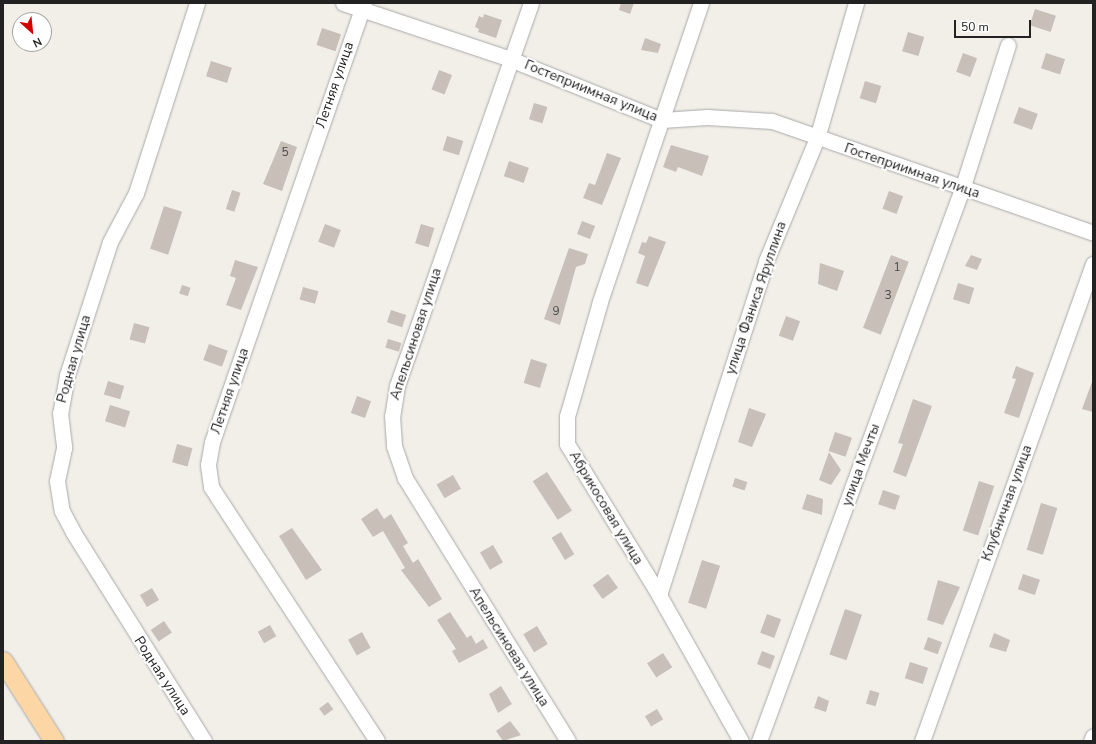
<!DOCTYPE html>
<meta charset="utf-8">
<style>
body{margin:0}
#map{position:relative;width:1096px;height:744px;overflow:hidden;background:#f2efe9;font-family:"Nunito Sans",sans-serif}
div>[style]{position:absolute}
[style*='--x']{left:calc(var(--x)*1px);top:calc(var(--y)*1px);width:calc(var(--w)*1px);rotate:calc(var(--a)*1deg)}
.building>*{inset:0;background:#c7bfb8;transform-origin:0 0}
.roads{filter:drop-shadow(0 0 1px #a9a9a9) drop-shadow(0 0 1px #a9a9a9)}
.minor>*{height:15px;margin:-7.5px;padding:0 7.5px;transform-origin:7.5px;border-radius:7.5px;background:#fff}
.major>*{height:19px;margin:-9.5px;padding:0 9.5px;transform-origin:9.5px;border-radius:9.5px;background:#fcd6a4}
span{translate:-50% -50%;white-space:nowrap;text-align:center;line-height:1.15;-webkit-text-stroke:4px #fff;paint-order:stroke}
.number-label{font-size:12px;color:#4b4948}
.number-label span{-webkit-text-stroke-width:0}
.street-label{font-size:14px;color:#222}
.frame{position:absolute;inset:0;border:4px solid #222;pointer-events:none}
.north{position:absolute;left:12px;top:12px;width:40px;height:40px;box-sizing:border-box;background:#fff;border:1px solid #a7a7a7;border-radius:50%;rotate:153deg;font-size:11px;font-weight:700;line-height:16px;text-align:center;color:#222}
.north::after{content:'';display:block;margin:auto;width:14px;height:18px;background:#d40000;clip-path:polygon(50% 0,100% 100%,50% 72%,0 100%)}
.scale{position:absolute;left:954px;top:20px;width:77px;height:18px;box-sizing:border-box;border:2px solid #222;border-top:0;padding-left:5px;font-size:12px;line-height:14px;white-space:nowrap;color:#222;-webkit-text-stroke:3px #fff;paint-order:stroke}
</style>
<div id="map">
<div class="building">
<div style="clip-path:polygon(621px 3px,634px 3px,630px 14px,619px 10px)"></div>
<div style="left:1035px;top:9px;width:22px;height:17px;rotate:18deg"></div>
<div style="clip-path:polygon(484px 14px,502px 20px,496px 38px,478px 32px,479px 29px,475px 27px,479px 16px,483px 18px)"></div>
<div style="left:322px;top:28px;width:20px;height:18px;rotate:18deg"></div>
<div style="left:908px;top:32px;width:17px;height:20px;rotate:17deg"></div>
<div style="clip-path:polygon(645px 38px,661px 44px,658px 53px,641px 50px)"></div>
<div style="left:963px;top:53px;width:15px;height:20px;rotate:20deg"></div>
<div style="left:1046px;top:53px;width:20px;height:16px;rotate:18deg"></div>
<div style="left:211px;top:61px;width:22px;height:16px;rotate:18deg"></div>
<div style="left:439px;top:70px;width:14px;height:21px;rotate:21deg"></div>
<div style="left:865px;top:81px;width:17px;height:18px;rotate:17deg"></div>
<div style="left:534px;top:103px;width:14px;height:17px;rotate:17deg"></div>
<div style="left:1019px;top:107px;width:20px;height:17px;rotate:20deg"></div>
<div style="left:447px;top:136px;width:17px;height:15px;rotate:17deg"></div>
<div style="clip-path:polygon(281px 141px,297px 147px,282px 191px,263px 184px)"></div>
<div style="clip-path:polygon(671px 145px,709px 156px,702px 176px,678px 167px,676px 172px,663px 167px)"></div>
<div style="clip-path:polygon(607px 153px,621px 158px,602px 205px,583px 198px,589px 183px,595px 185px)"></div>
<div style="left:509px;top:161px;width:21px;height:16px;rotate:19deg"></div>
<div style="left:232px;top:190px;width:9px;height:20px;rotate:18deg"></div>
<div style="left:889px;top:191px;width:15px;height:19px;rotate:20deg"></div>
<div style="left:164px;top:206px;width:19px;height:45px;rotate:18deg"></div>
<div style="left:582px;top:221px;width:14px;height:14px;rotate:21deg"></div>
<div style="left:325px;top:224px;width:17px;height:19px;rotate:21deg"></div>
<div style="left:421px;top:224px;width:14px;height:20px;rotate:17deg"></div>
<div style="clip-path:polygon(649px 236px,666px 242px,648px 287px,636px 283px,645px 256px,638px 253px,642px 242px,646px 243px)"></div>
<div style="clip-path:polygon(569px 248px,588px 254px,585px 264px,576px 267px,560px 325px,544px 319px)"></div>
<div style="left:891px;top:255px;width:19px;height:78px;rotate:21deg"></div>
<div style="clip-path:polygon(971px 255px,982px 259px,977px 270px,965px 266px)"></div>
<div style="clip-path:polygon(235px 260px,258px 267px,241px 310px,226px 305px,236px 278px,230px 276px)"></div>
<div style="clip-path:polygon(820px 263px,844px 271px,837px 291px,818px 284px)"></div>
<div style="left:958px;top:283px;width:17px;height:17px;rotate:17deg"></div>
<div style="left:182px;top:285px;width:9px;height:9px;rotate:18deg"></div>
<div style="left:303px;top:287px;width:16px;height:13px;rotate:15deg"></div>
<div style="left:391px;top:310px;width:16px;height:13px;rotate:18deg"></div>
<div style="left:786px;top:316px;width:15px;height:21px;rotate:20deg"></div>
<div style="left:134px;top:323px;width:16px;height:17px;rotate:15deg"></div>
<div style="left:388px;top:339px;width:14px;height:9px;rotate:17deg"></div>
<div style="left:209px;top:344px;width:20px;height:17px;rotate:20deg"></div>
<div style="left:531px;top:359px;width:17px;height:25px;rotate:17deg"></div>
<div style="clip-path:polygon(1016px 366px,1034px 373px,1019px 418px,1004px 413px,1016px 379px,1012px 378px)"></div>
<div style="left:108px;top:381px;width:17px;height:14px;rotate:17deg"></div>
<div style="clip-path:polygon(1092px 382px,1093px 382px,1093px 412px,1082px 409px)"></div>
<div style="left:357px;top:396px;width:15px;height:18px;rotate:20deg"></div>
<div style="clip-path:polygon(913px 399px,932px 406px,906px 477px,893px 472px,903px 444px,898px 443px)"></div>
<div style="left:110px;top:405px;width:21px;height:17px;rotate:17deg"></div>
<div style="clip-path:polygon(749px 408px,766px 414px,752px 447px,738px 442px)"></div>
<div style="left:835px;top:432px;width:18px;height:20px;rotate:19deg"></div>
<div style="left:177px;top:444px;width:16px;height:19px;rotate:15deg"></div>
<div style="clip-path:polygon(829px 452px,841px 470px,831px 485px,819px 480px)"></div>
<div style="left:547px;top:472px;width:46px;height:17px;rotate:57deg"></div>
<div style="left:453px;top:475px;width:16px;height:19px;rotate:60deg"></div>
<div style="left:735px;top:478px;width:13px;height:9px;rotate:18deg"></div>
<div style="left:979px;top:481px;width:16px;height:52px;rotate:18deg"></div>
<div style="left:883px;top:490px;width:18px;height:15px;rotate:19deg"></div>
<div style="clip-path:polygon(807px 494px,823px 499px,822px 515px,802px 509px)"></div>
<div style="left:1041px;top:503px;width:17px;height:49px;rotate:17deg"></div>
<div style="clip-path:polygon(377px 508px,384px 519px,391px 514px,408px 543px,403px 546px,413px 563px,418px 559px,442px 599px,429px 607px,401px 570px,405px 568px,383px 531px,373px 537px,361px 519px)"></div>
<div style="clip-path:polygon(292px 528px,322px 570px,306px 580px,279px 536px)"></div>
<div style="left:561px;top:532px;width:26px;height:11px;rotate:59deg"></div>
<div style="left:493px;top:545px;width:20px;height:15px;rotate:60deg"></div>
<div style="left:702px;top:560px;width:19px;height:45px;rotate:18deg"></div>
<div style="left:608px;top:574px;width:17px;height:19px;rotate:54deg"></div>
<div style="left:1023px;top:574px;width:18px;height:16px;rotate:19deg"></div>
<div style="clip-path:polygon(938px 580px,960px 587px,943px 625px,927px 620px)"></div>
<div style="left:152px;top:588px;width:14px;height:14px;rotate:60deg"></div>
<div style="left:845px;top:609px;width:18px;height:48px;rotate:19deg"></div>
<div style="clip-path:polygon(450px 612px,467px 638px,471px 635px,476px 644px,483px 639px,488px 648px,459px 663px,452px 651px,456px 649px,437px 620px)"></div>
<div style="left:767px;top:614px;width:15px;height:20px;rotate:20deg"></div>
<div style="left:164px;top:621px;width:14px;height:16px;rotate:56deg"></div>
<div style="left:270px;top:625px;width:13px;height:14px;rotate:61deg"></div>
<div style="left:537px;top:626px;width:21px;height:16px;rotate:59deg"></div>
<div style="left:362px;top:632px;width:18px;height:16px;rotate:61deg"></div>
<div style="clip-path:polygon(994px 633px,1010px 640px,1006px 652px,989px 647px)"></div>
<div style="left:928px;top:637px;width:15px;height:13px;rotate:20deg"></div>
<div style="left:762px;top:651px;width:14px;height:14px;rotate:21deg"></div>
<div style="left:663px;top:653px;width:17px;height:19px;rotate:57deg"></div>
<div style="left:910px;top:662px;width:19px;height:17px;rotate:18deg"></div>
<div style="clip-path:polygon(501px 686px,512px 704px,498px 713px,489px 694px)"></div>
<div style="left:870px;top:690px;width:10px;height:14px;rotate:17deg"></div>
<div style="clip-path:polygon(818px 696px,829px 701px,826px 712px,814px 708px)"></div>
<div style="left:328px;top:702px;width:9px;height:11px;rotate:54deg"></div>
<div style="left:657px;top:709px;width:12px;height:14px;rotate:59deg"></div>
<div style="clip-path:polygon(510px 721px,521px 735px,503px 741px,496px 731px)"></div>
</div>
<div class="roads">
<div class="minor">
<div style="--x:197;--y:3;--w:200;--a:107.8"></div>
<div style="--x:136;--y:193;--w:55;--a:118"></div>
<div style="--x:110;--y:242;--w:140;--a:107.9"></div>
<div style="--x:67;--y:375;--w:39;--a:100"></div>
<div style="--x:60;--y:413;--w:35;--a:83"></div>
<div style="--x:64;--y:448;--w:34;--a:102"></div>
<div style="--x:57;--y:481;--w:30;--a:81"></div>
<div style="--x:62;--y:511;--w:24;--a:62"></div>
<div style="--x:73;--y:532;--w:247;--a:57.9"></div>
<div style="--x:343;--y:3;--w:176;--a:18.5"></div>
<div style="--x:510;--y:59;--w:164;--a:21.9"></div>
<div style="--x:662;--y:120;--w:45;--a:-3.8"></div>
<div style="--x:707;--y:117;--w:65;--a:3.5"></div>
<div style="--x:772;--y:121;--w:340;--a:19.2"></div>
<div style="--x:364;--y:3;--w:465;--a:109.1"></div>
<div style="--x:212;--y:442;--w:23;--a:100"></div>
<div style="--x:208;--y:465;--w:22;--a:82"></div>
<div style="--x:211;--y:487;--w:303;--a:56.8"></div>
<div style="--x:531;--y:3;--w:406;--a:109.3"></div>
<div style="--x:397;--y:386;--w:30;--a:99"></div>
<div style="--x:392;--y:416;--w:30;--a:86"></div>
<div style="--x:394;--y:446;--w:34;--a:71"></div>
<div style="--x:405;--y:478;--w:309;--a:58.2"></div>
<div style="--x:701;--y:3;--w:316;--a:108.7"></div>
<div style="--x:600;--y:302;--w:119;--a:106.1"></div>
<div style="--x:567;--y:416;--w:28;--a:90"></div>
<div style="--x:567;--y:444;--w:177;--a:58.6"></div>
<div style="--x:659;--y:595;--w:167;--a:60.7"></div>
<div style="--x:659;--y:595;--w:351;--a:-72.2"></div>
<div style="--x:766;--y:261;--w:133;--a:-67.5"></div>
<div style="--x:817;--y:138;--w:141;--a:-73.9"></div>
<div style="--x:759;--y:741;--w:588;--a:-69.81"></div>
<div style="--x:962;--y:189;--w:151;--a:-72.3"></div>
<div style="--x:922;--y:741;--w:507;--a:-70.28"></div>
<div style="--x:1091;--y:741;--w:5;--a:-68"></div>
</div>
<div class="major">
<div style="--x:3;--y:661;--w:95;--a:57.5"></div>
</div>
</div>
<div class="number-label">
<span style="left:285px;top:153px">5</span>
<span style="left:897px;top:268px">1</span>
<span style="left:888px;top:296px">3</span>
<span style="left:556px;top:312px">9</span>
</div>
<div class="street-label">
<span style="left:335px;top:85px;rotate:-71deg">Летняя улица</span>
<span style="left:591px;top:91px;rotate:22deg">Гостеприимная улица</span>
<span style="left:912px;top:171px;rotate:19deg">Гостеприимная улица</span>
<span style="left:756px;top:298px;rotate:-71deg">улица Фаниса Яруллина</span>
<span style="left:416px;top:334px;rotate:-72deg">Апельсиновая улица</span>
<span style="left:74px;top:359px;rotate:-74deg">Родная улица</span>
<span style="left:230px;top:391px;rotate:-71deg">Летняя улица</span>
<span style="left:861px;top:465px;rotate:-70deg">улица Мечты</span>
<span style="left:1007px;top:503px;rotate:-70deg">Клубничная улица</span>
<span style="left:606px;top:508px;rotate:59deg">Абрикосовая улица</span>
<span style="left:509px;top:647px;rotate:58deg">Апельсиновая улица</span>
<span style="left:162px;top:676px;rotate:57deg">Родная улица</span>
</div>
<div class="frame"></div>
<div class="north">N</div>
<div class="scale">50 m</div>
</div>
